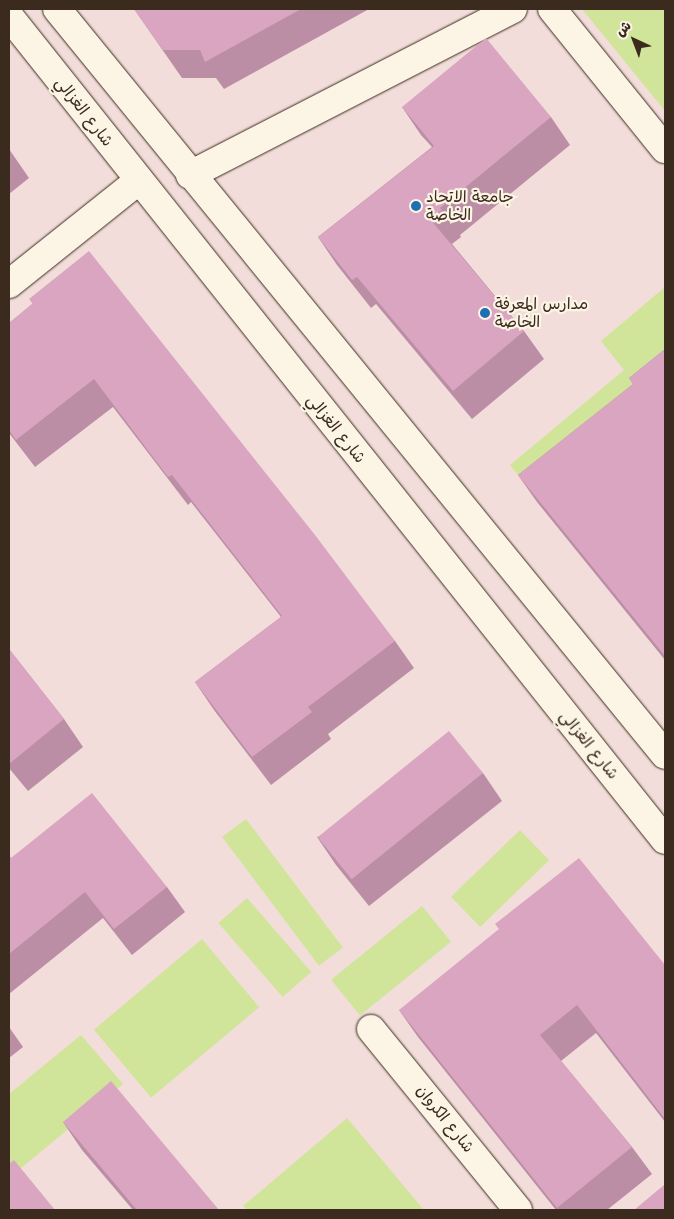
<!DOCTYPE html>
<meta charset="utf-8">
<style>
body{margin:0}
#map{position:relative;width:674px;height:1219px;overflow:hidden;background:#f2ddda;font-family:"Comic Neue","Playpen Sans Arabic",sans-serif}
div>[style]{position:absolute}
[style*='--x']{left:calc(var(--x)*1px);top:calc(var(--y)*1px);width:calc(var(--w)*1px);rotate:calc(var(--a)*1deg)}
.green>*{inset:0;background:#d1e59a;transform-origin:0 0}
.roads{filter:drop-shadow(0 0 1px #3b2a1e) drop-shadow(0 0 1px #3b2a1e)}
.minor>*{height:28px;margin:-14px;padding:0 14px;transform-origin:14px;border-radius:14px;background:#fcf5e5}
.secondary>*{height:28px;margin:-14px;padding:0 14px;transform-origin:14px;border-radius:14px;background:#fcf5e5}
.wall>*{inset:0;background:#bb8ea6}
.building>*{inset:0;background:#d9a5c1;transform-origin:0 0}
.dots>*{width:14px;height:14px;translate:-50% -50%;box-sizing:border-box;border:2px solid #fcf5e5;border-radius:50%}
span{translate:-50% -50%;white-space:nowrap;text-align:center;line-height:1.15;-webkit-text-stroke:4.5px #fcf5e5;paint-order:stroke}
.street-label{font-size:16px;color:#3b2a1e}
.poi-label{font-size:16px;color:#3b2a1e}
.left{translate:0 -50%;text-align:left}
.frame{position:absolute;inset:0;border:10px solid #3b2a1e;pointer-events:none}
.north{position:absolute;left:609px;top:15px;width:50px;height:50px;-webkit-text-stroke:4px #fcf5e5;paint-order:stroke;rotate:317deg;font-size:14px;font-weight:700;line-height:20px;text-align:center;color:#3b2a1e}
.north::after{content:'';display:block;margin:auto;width:18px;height:22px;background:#3b2a1e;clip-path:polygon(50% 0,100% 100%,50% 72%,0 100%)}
</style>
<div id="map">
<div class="green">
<div style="clip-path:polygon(582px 9px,665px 9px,665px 111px)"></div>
<div style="clip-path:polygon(665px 287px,665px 384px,533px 494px,510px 465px,624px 370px,601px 341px)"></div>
<div style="left:246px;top:819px;width:161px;height:30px;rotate:53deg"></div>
<div style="left:520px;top:830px;width:42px;height:96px;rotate:46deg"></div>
<div style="left:247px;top:898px;width:98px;height:38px;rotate:49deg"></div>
<div style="left:422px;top:906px;width:46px;height:117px;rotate:51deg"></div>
<div style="left:202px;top:939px;width:89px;height:141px;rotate:50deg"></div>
<div style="clip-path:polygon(81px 1035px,123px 1084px,9px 1178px,9px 1094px)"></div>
<div style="clip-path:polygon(347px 1118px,424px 1210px,247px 1210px,243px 1206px)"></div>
</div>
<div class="roads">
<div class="minor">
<div style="--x:552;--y:9;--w:180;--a:51.1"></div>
<div style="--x:190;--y:175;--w:363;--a:-27.2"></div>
<div style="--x:9;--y:284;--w:165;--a:-38.6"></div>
<div style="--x:371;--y:1029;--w:233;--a:50.9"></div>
</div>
<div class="secondary">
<div style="--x:57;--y:9;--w:962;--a:50.82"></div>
<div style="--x:9;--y:16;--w:1053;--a:51.48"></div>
</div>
</div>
<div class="wall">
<div style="clip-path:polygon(134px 9px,369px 9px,224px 89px,216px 78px,182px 78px)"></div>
<div style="clip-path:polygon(402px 107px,551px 117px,570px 145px,460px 235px,461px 237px,452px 244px,524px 331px,544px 359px,472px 419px,376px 304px,371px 308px,337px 265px,318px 237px,432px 147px,421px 135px)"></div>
<div style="clip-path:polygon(9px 149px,29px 178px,9px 194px)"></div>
<div style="clip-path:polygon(29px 299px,395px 641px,414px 668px,328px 734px,331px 739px,271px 785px,214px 710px,195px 682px,281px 617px,191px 502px,188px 505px,113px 407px,35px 467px,9px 433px,9px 323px,33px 304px)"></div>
<div style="clip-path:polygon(665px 349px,665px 660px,537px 502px,518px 475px,633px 384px,629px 378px)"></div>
<div style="clip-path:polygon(9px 649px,64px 719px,83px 747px,28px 791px,9px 768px)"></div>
<div style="clip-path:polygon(483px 773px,502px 801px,369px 906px,336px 865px,317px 837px)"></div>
<div style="clip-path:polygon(9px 855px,11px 858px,167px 887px,185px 912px,132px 955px,103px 918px,9px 994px)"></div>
<div style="clip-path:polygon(665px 965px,665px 1122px,596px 1033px,561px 1061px,632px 1147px,652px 1174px,607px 1210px,556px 1210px,418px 1037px,399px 1010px)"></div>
<div style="clip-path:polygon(9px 1027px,23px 1047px,9px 1058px)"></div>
<div style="clip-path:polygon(63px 1122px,219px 1210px,133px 1210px,82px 1150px)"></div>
</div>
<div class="building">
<div style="clip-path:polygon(134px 9px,301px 9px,205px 62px,200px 50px,163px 50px)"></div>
<div style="clip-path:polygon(486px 38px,551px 117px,440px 208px,442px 210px,430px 219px,524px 331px,453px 391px,357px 277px,352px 280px,318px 237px,434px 146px,402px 107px)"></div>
<div style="clip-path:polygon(89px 251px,315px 535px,395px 641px,308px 707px,312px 712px,252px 757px,195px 682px,282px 616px,172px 475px,168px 477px,94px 379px,16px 440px,9px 430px,9px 323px,33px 303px,29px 299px)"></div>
<div style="clip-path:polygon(665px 349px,665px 656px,518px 475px,633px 384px,629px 378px)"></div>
<div style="clip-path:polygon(9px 649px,64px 719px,9px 764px)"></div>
<div style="left:449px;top:731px;width:54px;height:169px;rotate:51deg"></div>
<div style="clip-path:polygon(92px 793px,167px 887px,114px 929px,85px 892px,9px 954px,9px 855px,11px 858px)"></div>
<div style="clip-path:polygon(579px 858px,665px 965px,665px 1119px,577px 1005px,540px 1035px,632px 1147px,557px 1208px,399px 1010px,499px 929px,495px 924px)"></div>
<div style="clip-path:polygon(111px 1081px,219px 1210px,137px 1210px,63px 1122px)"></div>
<div style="clip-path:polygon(14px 1160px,55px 1210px,9px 1210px,9px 1164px)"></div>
<div style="clip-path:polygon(664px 1185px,665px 1187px,665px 1210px,634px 1210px)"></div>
</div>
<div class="dots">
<div style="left:416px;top:206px;background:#1f6fb2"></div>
<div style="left:485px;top:313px;background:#1f6fb2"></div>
</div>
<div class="street-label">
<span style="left:84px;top:112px;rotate:52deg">شارع الغزالي</span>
<span style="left:336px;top:429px;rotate:51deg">شارع الغزالي</span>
<span style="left:589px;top:745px;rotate:51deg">شارع الغزالي</span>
<span style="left:445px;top:1119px;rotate:51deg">شارع الكروان</span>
</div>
<div class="poi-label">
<span class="left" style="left:426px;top:206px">جامعة الاتحاد<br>الخاصة</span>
<span class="left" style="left:495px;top:313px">مدارس المعرفة<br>الخاصة</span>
</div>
<div class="frame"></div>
<div class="north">ش</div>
</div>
